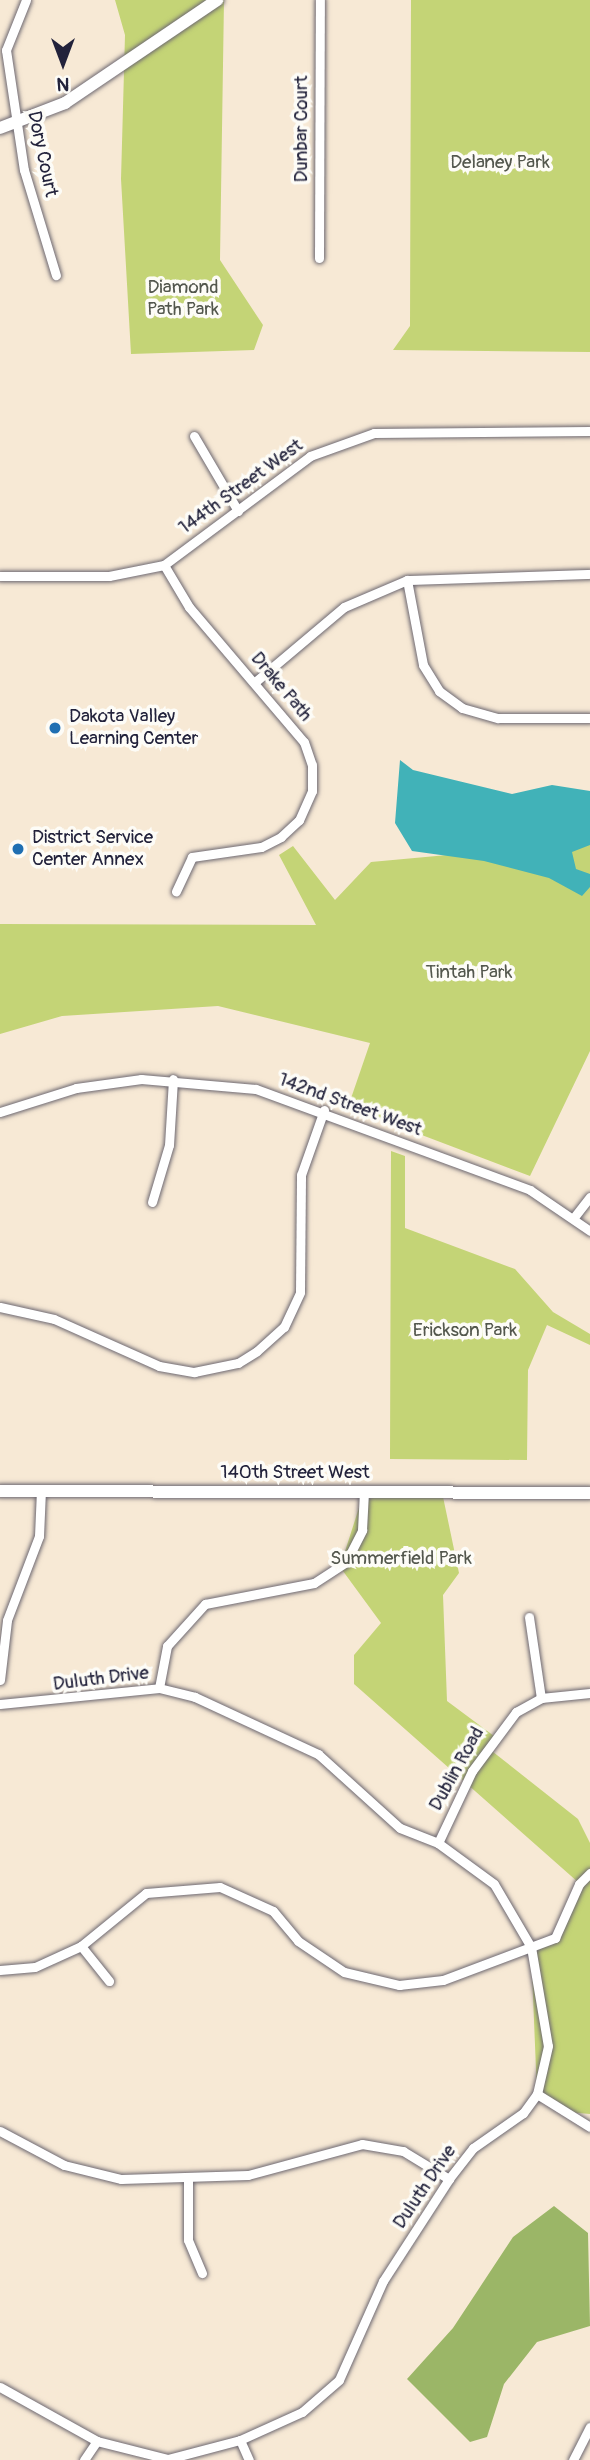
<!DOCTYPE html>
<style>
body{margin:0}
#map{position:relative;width:590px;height:2460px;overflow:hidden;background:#f7e9d5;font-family:Pangolin,sans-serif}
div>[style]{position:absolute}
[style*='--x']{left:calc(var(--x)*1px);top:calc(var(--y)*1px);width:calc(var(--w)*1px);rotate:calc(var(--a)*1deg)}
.green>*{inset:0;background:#c4d476}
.forest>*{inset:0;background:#9bb667}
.water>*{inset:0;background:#41b2b8}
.roads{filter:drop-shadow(0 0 2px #6d6871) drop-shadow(0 0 2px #6d6871)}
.street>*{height:9px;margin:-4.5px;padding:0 4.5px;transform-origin:4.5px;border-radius:4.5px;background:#fff}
.secondary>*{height:12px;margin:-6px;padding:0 6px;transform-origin:6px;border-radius:6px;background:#fff}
.dots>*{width:19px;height:19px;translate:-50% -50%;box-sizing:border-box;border:4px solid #fdfcf7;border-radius:50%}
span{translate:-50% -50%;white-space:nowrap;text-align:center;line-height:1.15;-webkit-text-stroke:7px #fdfcf7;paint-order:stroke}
.street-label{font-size:19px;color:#22223b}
.park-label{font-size:19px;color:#53574d}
.poi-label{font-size:19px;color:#22223b}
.left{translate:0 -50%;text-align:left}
.north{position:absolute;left:28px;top:28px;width:70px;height:70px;-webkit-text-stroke:5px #fdfcf7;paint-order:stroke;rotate:180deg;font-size:19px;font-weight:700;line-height:28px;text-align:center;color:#22223b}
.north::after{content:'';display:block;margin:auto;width:24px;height:32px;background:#22223b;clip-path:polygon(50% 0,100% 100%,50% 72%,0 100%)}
</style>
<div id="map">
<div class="green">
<div style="clip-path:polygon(115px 0,224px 0,220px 260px,263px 325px,254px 350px,131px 354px,121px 179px,125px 35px)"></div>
<div style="clip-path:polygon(411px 0,590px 0,590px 352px,393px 350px,410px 326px)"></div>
<div style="clip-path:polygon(590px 842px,590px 1051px,530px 1176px,348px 1107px,370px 1043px,218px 1006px,62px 1016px,0 1034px,0 924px,316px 925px,279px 855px,293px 846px,335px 900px,371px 862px)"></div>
<div style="clip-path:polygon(391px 1151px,405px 1156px,405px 1228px,515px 1269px,553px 1312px,590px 1334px,590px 1345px,547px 1325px,528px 1370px,527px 1460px,390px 1459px)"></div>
<div style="clip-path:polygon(364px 1492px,442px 1492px,459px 1573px,443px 1595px,447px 1701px,494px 1736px,488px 1748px,578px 1819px,590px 1843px,590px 2114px,566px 2112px,537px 2094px,531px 1947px,555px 1938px,579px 1883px,354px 1684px,354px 1655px,381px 1623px,340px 1567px)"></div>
</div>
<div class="forest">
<div style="clip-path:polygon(554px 2206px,588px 2233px,590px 2326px,537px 2342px,504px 2384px,487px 2437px,470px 2442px,407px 2379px,453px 2328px,513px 2237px)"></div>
</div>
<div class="water">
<div style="clip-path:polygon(400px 760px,413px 770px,512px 794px,552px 785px,590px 791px,590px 845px,572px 852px,576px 869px,590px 874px,590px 887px,582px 896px,549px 878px,484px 861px,412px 851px,395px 823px)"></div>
</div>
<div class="roads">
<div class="street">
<div style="--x:26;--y:0;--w:54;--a:111.8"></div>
<div style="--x:6;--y:50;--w:121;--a:81.5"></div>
<div style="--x:24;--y:170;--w:110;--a:73.1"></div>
<div style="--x:319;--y:258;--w:258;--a:-89.8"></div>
<div style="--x:194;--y:436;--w:87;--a:59.6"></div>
<div style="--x:164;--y:565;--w:49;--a:59.2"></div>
<div style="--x:189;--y:607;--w:177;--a:49.6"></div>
<div style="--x:304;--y:742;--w:24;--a:71"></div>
<div style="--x:312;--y:765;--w:26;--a:90"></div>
<div style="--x:312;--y:791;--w:32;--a:114"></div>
<div style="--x:299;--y:820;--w:25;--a:137"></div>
<div style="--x:281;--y:837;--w:22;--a:153"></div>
<div style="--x:261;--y:847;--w:70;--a:171.8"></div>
<div style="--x:192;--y:857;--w:38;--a:115"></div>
<div style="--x:0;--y:576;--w:109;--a:0"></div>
<div style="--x:109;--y:576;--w:56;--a:-11.3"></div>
<div style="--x:164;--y:565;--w:182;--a:-36.7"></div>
<div style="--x:310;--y:456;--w:68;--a:-19.8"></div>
<div style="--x:374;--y:433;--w:216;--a:-0.5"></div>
<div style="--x:407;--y:580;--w:86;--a:79.3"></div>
<div style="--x:423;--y:665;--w:31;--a:58"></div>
<div style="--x:439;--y:691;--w:29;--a:36"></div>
<div style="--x:462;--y:708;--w:37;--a:16"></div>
<div style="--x:498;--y:718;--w:92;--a:0"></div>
<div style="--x:255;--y:682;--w:116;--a:-40.1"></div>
<div style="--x:344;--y:607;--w:69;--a:-23.2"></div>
<div style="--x:407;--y:580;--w:183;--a:-1.9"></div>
<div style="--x:0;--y:1112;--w:80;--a:-17.5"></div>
<div style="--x:76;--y:1088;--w:66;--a:-7.9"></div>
<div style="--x:141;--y:1079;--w:115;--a:5"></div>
<div style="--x:256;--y:1089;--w:292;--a:20.2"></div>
<div style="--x:530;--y:1190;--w:73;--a:34.3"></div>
<div style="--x:152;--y:1202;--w:59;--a:-73.4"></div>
<div style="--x:169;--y:1145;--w:66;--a:-86.5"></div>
<div style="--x:575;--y:1216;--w:24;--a:-52"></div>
<div style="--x:0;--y:1307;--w:55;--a:12.5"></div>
<div style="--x:54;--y:1319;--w:115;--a:24.1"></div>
<div style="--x:159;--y:1366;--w:36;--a:10"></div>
<div style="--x:194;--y:1372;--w:45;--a:-11.6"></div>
<div style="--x:238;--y:1363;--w:22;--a:-32"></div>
<div style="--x:257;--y:1351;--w:36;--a:-42"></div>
<div style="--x:284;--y:1327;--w:38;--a:-65"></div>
<div style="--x:300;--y:1292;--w:117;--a:-89.5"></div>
<div style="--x:301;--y:1175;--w:69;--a:-70.5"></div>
<div style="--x:529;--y:1617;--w:82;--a:81.6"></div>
<div style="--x:0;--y:1680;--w:60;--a:-83.3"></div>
<div style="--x:7;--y:1620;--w:90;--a:-69.1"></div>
<div style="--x:39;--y:1536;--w:45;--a:-87.5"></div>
<div style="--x:159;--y:1688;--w:43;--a:-79.2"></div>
<div style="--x:167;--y:1646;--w:57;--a:-47.9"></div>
<div style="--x:205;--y:1604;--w:111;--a:-10.9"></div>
<div style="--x:314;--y:1583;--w:38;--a:-33"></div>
<div style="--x:346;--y:1562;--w:36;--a:-63"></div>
<div style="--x:362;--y:1530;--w:38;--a:-87"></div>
<div style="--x:0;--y:1704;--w:160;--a:-5.7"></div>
<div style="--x:159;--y:1688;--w:37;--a:14"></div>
<div style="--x:195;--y:1697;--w:136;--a:24.9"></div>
<div style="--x:318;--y:1754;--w:110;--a:42.1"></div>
<div style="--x:400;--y:1828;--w:41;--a:21.5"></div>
<div style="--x:438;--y:1843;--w:69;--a:36.2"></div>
<div style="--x:494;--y:1884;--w:73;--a:59.6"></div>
<div style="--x:531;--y:1947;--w:100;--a:80.3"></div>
<div style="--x:548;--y:2046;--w:49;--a:102.9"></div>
<div style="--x:537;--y:2094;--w:24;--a:126"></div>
<div style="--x:523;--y:2113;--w:61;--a:145"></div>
<div style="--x:473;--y:2148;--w:39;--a:128"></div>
<div style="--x:449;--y:2179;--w:121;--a:122.9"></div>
<div style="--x:383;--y:2281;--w:108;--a:114"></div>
<div style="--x:339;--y:2380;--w:49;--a:139.1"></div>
<div style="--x:302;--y:2412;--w:68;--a:155.7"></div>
<div style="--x:240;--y:2440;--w:74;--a:165.2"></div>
<div style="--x:168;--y:2459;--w:73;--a:-165.8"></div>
<div style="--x:97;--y:2441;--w:111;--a:-150.9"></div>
<div style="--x:438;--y:1843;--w:80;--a:-64.7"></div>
<div style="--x:472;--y:1771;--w:74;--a:-53.3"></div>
<div style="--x:516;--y:1712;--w:29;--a:-29"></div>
<div style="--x:541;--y:1698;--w:49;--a:-5.8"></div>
<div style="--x:81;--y:1946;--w:45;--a:51.3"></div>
<div style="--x:0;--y:1970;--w:35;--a:-5"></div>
<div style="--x:35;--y:1967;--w:51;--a:-24.5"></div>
<div style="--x:81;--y:1946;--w:84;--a:-39.2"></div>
<div style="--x:146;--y:1893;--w:74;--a:-4.6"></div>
<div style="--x:220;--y:1887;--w:58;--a:24.4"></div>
<div style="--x:273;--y:1911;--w:39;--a:50"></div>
<div style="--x:298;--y:1941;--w:55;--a:34"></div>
<div style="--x:344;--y:1972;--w:57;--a:13.3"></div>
<div style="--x:399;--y:1985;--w:44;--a:-6.5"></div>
<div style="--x:443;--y:1980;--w:120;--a:-20.6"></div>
<div style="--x:555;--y:1938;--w:59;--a:-66"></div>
<div style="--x:579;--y:1884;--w:16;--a:-45"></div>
<div style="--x:537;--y:2094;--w:62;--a:31.9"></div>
<div style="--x:0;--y:2131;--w:72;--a:28"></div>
<div style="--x:64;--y:2165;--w:59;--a:13.8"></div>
<div style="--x:121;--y:2179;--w:127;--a:-1.8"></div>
<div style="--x:248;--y:2175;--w:118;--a:-15.2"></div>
<div style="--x:362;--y:2144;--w:42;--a:9.7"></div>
<div style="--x:403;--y:2151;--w:54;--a:31.3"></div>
<div style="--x:188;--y:2179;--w:61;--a:90"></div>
<div style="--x:188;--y:2240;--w:36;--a:67"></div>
<div style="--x:240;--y:2440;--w:22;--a:66"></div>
<div style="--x:84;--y:2460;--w:23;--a:-56"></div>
<div style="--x:573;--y:2460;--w:37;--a:-63"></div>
</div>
<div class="secondary">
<div style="--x:0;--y:128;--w:70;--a:-21"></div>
<div style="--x:65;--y:103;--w:184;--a:-34.1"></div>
<div style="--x:0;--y:1491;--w:590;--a:0.19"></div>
</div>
</div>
<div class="dots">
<div style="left:55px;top:728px;background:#1f6fb2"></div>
<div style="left:18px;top:849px;background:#1f6fb2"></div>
</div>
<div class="street-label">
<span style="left:302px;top:129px;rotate:-90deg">Dunbar Court</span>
<span style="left:42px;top:154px;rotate:78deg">Dory Court</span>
<span style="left:241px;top:487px;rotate:-36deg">144th Street West</span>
<span style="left:281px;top:687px;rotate:50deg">Drake Path</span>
<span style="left:350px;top:1105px;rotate:20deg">142nd Street West</span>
<span style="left:295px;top:1473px">140th Street West</span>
<span style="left:101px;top:1679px;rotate:-7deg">Duluth Drive</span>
<span style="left:457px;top:1769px;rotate:-61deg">Dublin Road</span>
<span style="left:425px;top:2187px;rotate:-56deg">Duluth Drive</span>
</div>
<div class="park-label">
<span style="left:500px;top:163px">Delaney Park</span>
<span style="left:183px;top:299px">Diamond<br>Path Park</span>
<span style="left:469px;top:973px">Tintah Park</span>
<span style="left:465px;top:1331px">Erickson Park</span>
<span style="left:401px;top:1559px">Summerfield Park</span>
</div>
<div class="poi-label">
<span class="left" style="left:69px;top:728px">Dakota Valley<br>Learning Center</span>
<span class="left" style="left:32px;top:849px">District Service<br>Center Annex</span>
</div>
<div class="north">N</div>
</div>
